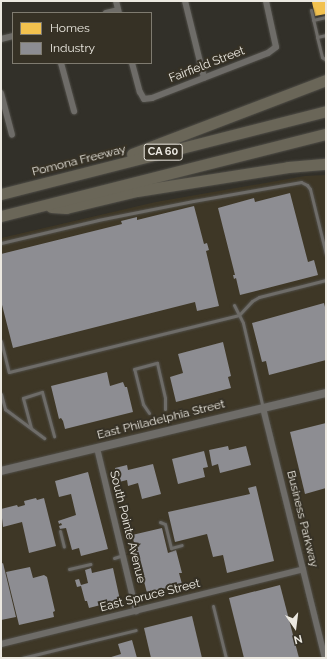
<!DOCTYPE html>
<style>
body{margin:0}
#map{position:relative;width:327px;height:659px;overflow:hidden;background:#323029;font-family:Raleway,sans-serif}
div>[style]{position:absolute}
[style*='--x']{left:calc(var(--x)*1px);top:calc(var(--y)*1px);width:calc(var(--w)*1px);rotate:calc(var(--a)*1deg)}
.built>*{inset:0;background:#3e3726}
.homes>*{inset:0;background:#f2c14e}
.industry>*{inset:0;background:#8d8d92}
.roads{filter:drop-shadow(0 0 1px #504e48) drop-shadow(0 0 1px #504e48)}
.lane>*{height:3px;margin:-1.5px;padding:0 1.5px;transform-origin:1.5px;border-radius:1.5px;background:#6e6c68}
.street>*{height:6px;margin:-3px;padding:0 3px;transform-origin:3px;border-radius:3px;background:#6e6c68}
.secondary>*{height:8px;margin:-4px;padding:0 4px;transform-origin:4px;border-radius:4px;background:#6e6c68}
.highway>*{height:11px;margin:-5.5px;padding:0 5.5px;transform-origin:5.5px;border-radius:5.5px;background:#6a6658}
span{translate:-50% -50%;white-space:nowrap;text-align:center;line-height:1.15;-webkit-text-stroke:4px #363125;paint-order:stroke}
.shield-label span{padding:1px 3px;background:#363125;border:1px solid;border-radius:3px;-webkit-text-stroke-width:0}
.shield-label{font-size:11px;color:#ece9e1;font-weight:700}
.street-label{font-size:12px;color:#ece9e1}
.frame{position:absolute;inset:0;border:2px solid #ece9e1;pointer-events:none}
.legend{position:absolute;left:12px;top:12px;width:140px;height:52px;box-sizing:border-box;background:#363125;border:1px solid #7f7b70;margin:0;padding:5px 7px;list-style:none;font-size:12px;color:#ece9e1}
.legend li{display:flex;align-items:center;gap:8px;height:20px}
.legend b{width:20px;border:1px solid #7f7b70}
.north{position:absolute;left:275px;top:607px;width:40px;height:40px;-webkit-text-stroke:3px #363125;paint-order:stroke;rotate:166deg;font-size:11px;font-weight:700;line-height:16px;text-align:center;color:#ece9e1}
.north::after{content:'';display:block;margin:auto;width:14px;height:18px;background:#ece9e1;clip-path:polygon(50% 0,100% 100%,50% 72%,0 100%)}
</style>
<div id="map">
<div class="built">
<div style="clip-path:polygon(326px 175px,326px 658px,1px 658px,1px 238px,156px 202px,305px 176px)"></div>
</div>
<div class="homes">
<div style="clip-path:polygon(318px 1px,326px 1px,326px 14px,315px 16px,312px 2px)"></div>
</div>
<div class="industry">
<div style="clip-path:polygon(290px 193px,308px 262px,314px 260px,318px 275px,240px 295px,236px 278px,234px 279px,233px 275px,235px 275px,218px 208px,254px 198px,255px 202px)"></div>
<div style="clip-path:polygon(194px 206px,204px 244px,207px 243px,209px 250px,206px 251px,219px 306px,197px 311px,195px 302px,13px 348px,1px 301px,1px 254px,122px 224px,121px 221px,137px 217px,137px 220px)"></div>
<div style="clip-path:polygon(324px 303px,326px 311px,326px 360px,269px 375px,266px 361px,262px 362px,252px 323px)"></div>
<div style="clip-path:polygon(223px 342px,231px 376px,228px 377px,231px 388px,176px 402px,170px 377px,183px 373px,178px 354px)"></div>
<div style="clip-path:polygon(107px 372px,110px 386px,123px 382px,125px 387px,127px 387px,133px 412px,65px 429px,63px 421px,61px 418px,59px 419px,51px 386px)"></div>
<div style="clip-path:polygon(326px 423px,326px 488px,305px 494px,290px 432px)"></div>
<div style="clip-path:polygon(228px 446px,229px 450px,246px 446px,251px 465px,220px 473px,218px 464px,212px 466px,209px 450px)"></div>
<div style="clip-path:polygon(204px 451px,208px 467px,203px 468px,205px 477px,178px 484px,172px 459px)"></div>
<div style="clip-path:polygon(153px 464px,161px 494px,142px 499px,138px 483px,128px 486px,127px 480px,119px 482px,115px 468px,127px 465px,128px 470px)"></div>
<div style="clip-path:polygon(88px 472px,108px 549px,81px 556px,79px 548px,72px 550px,66px 528px,60px 529px,59px 526px,62px 525px,61px 523px,59px 524px,58px 521px,76px 515px,71px 494px,59px 497px,55px 481px)"></div>
<div style="clip-path:polygon(256px 486px,274px 561px,227px 573px,223px 555px,213px 557px,207px 534px,175px 542px,168px 512px,250px 494px,248px 488px)"></div>
<div style="clip-path:polygon(36px 498px,37px 500px,44px 498px,56px 546px,29px 553px,22px 522px,3px 527px,1px 509px,17px 505px,18px 507px,25px 505px,24px 501px)"></div>
<div style="clip-path:polygon(162px 528px,168px 553px,176px 550px,182px 573px,179px 573px,182px 584px,147px 593px,132px 535px)"></div>
<div style="clip-path:polygon(3px 563px,16px 617px,1px 620px,1px 564px)"></div>
<div style="clip-path:polygon(30px 567px,33px 578px,44px 575px,47px 577px,55px 611px,53px 612px,54px 617px,19px 625px,6px 572px)"></div>
<div style="clip-path:polygon(91px 568px,92px 573px,113px 568px,120px 600px,89px 608px,87px 601px,85px 601px,81px 586px,77px 587px,75px 580px,79px 579px,81px 585px,88px 583px,85px 570px)"></div>
<div style="clip-path:polygon(280px 585px,299px 658px,244px 658px,229px 598px)"></div>
<div style="clip-path:polygon(192px 616px,202px 658px,151px 658px,144px 628px)"></div>
<div style="clip-path:polygon(132px 640px,137px 658px,108px 658px,121px 654px,118px 644px)"></div>
</div>
<div class="roads">
<div class="lane">
<div style="--x:311;--y:10;--w:28;--a:77"></div>
<div style="--x:313;--y:20;--w:13;--a:-13"></div>
<div style="--x:326;--y:35;--w:9;--a:167"></div>
<div style="--x:317;--y:37;--w:21;--a:76"></div>
<div style="--x:322;--y:57;--w:5;--a:37"></div>
<div style="--x:1;--y:243;--w:100;--a:-13.3"></div>
<div style="--x:98;--y:220;--w:97;--a:-11.3"></div>
<div style="--x:193;--y:201;--w:110;--a:-10"></div>
<div style="--x:301;--y:182;--w:7;--a:27"></div>
<div style="--x:307;--y:185;--w:5;--a:53"></div>
<div style="--x:310;--y:189;--w:67;--a:76.2"></div>
<div style="--x:234;--y:305;--w:20;--a:63"></div>
<div style="--x:243;--y:323;--w:87;--a:76.8"></div>
<div style="--x:1;--y:341;--w:32;--a:76"></div>
<div style="--x:9;--y:372;--w:237;--a:-13.9"></div>
<div style="--x:239;--y:315;--w:19;--a:-47"></div>
<div style="--x:252;--y:301;--w:8;--a:-30"></div>
<div style="--x:259;--y:297;--w:69;--a:-14.2"></div>
<div style="--x:1;--y:394;--w:16;--a:75"></div>
<div style="--x:5;--y:409;--w:49;--a:36.6"></div>
<div style="--x:149;--y:413;--w:11;--a:-124"></div>
<div style="--x:143;--y:404;--w:36;--a:-104"></div>
<div style="--x:134;--y:369;--w:24;--a:-15"></div>
<div style="--x:157;--y:363;--w:36;--a:77"></div>
<div style="--x:165;--y:398;--w:11;--a:90"></div>
<div style="--x:31;--y:428;--w:31;--a:-105"></div>
<div style="--x:23;--y:398;--w:20;--a:-18"></div>
<div style="--x:42;--y:392;--w:46;--a:74.7"></div>
<div style="--x:160;--y:522;--w:5;--a:22"></div>
<div style="--x:165;--y:524;--w:25;--a:76"></div>
<div style="--x:171;--y:548;--w:11;--a:-15"></div>
<div style="--x:60;--y:531;--w:16;--a:76"></div>
<div style="--x:114;--y:558;--w:9;--a:-18"></div>
<div style="--x:69;--y:569;--w:22;--a:-13"></div>
<div style="--x:213;--y:606;--w:54;--a:76"></div>
<div style="--x:22;--y:658;--w:117;--a:-13.8"></div>
</div>
<div class="street">
<div style="--x:116;--y:1;--w:12;--a:76"></div>
<div style="--x:185;--y:1;--w:79;--a:76.1"></div>
<div style="--x:106;--y:13;--w:12;--a:-14"></div>
<div style="--x:1;--y:39;--w:12;--a:-14"></div>
<div style="--x:61;--y:63;--w:50;--a:74.8"></div>
<div style="--x:132;--y:63;--w:30;--a:75"></div>
<div style="--x:140;--y:92;--w:8;--a:60"></div>
<div style="--x:144;--y:99;--w:8;--a:-7"></div>
<div style="--x:152;--y:98;--w:124;--a:-21.2"></div>
<div style="--x:268;--y:53;--w:10;--a:-37"></div>
<div style="--x:276;--y:47;--w:47;--a:-102.3"></div>
<div style="--x:1;--y:93;--w:43;--a:75.3"></div>
<div style="--x:263;--y:408;--w:258;--a:76.1"></div>
<div style="--x:97;--y:448;--w:168;--a:76.5"></div>
<div style="--x:1;--y:644;--w:311;--a:-13.9"></div>
</div>
<div class="secondary">
<div style="--x:1;--y:471;--w:334;--a:-13.5"></div>
</div>
<div class="highway">
<div style="--x:132;--y:154;--w:208;--a:-20.9"></div>
<div style="--x:1;--y:194;--w:335;--a:-14.3"></div>
<div style="--x:51;--y:207;--w:15;--a:4"></div>
<div style="--x:66;--y:208;--w:73;--a:-13.5"></div>
<div style="--x:137;--y:191;--w:153;--a:-9"></div>
<div style="--x:288;--y:167;--w:38;--a:-5"></div>
<div style="--x:1;--y:216;--w:335;--a:-14.2"></div>
</div>
</div>
<div class="shield-label">
<span style="left:163px;top:152px">CA 60</span>
</div>
<div class="street-label">
<span style="left:207px;top:65px;rotate:-21deg">Fairfield Street</span>
<span style="left:79px;top:161px;rotate:-14deg">Pomona Freeway</span>
<span style="left:161px;top:420px;rotate:-14deg">East Philadelphia Street</span>
<span style="left:302px;top:519px;rotate:76deg">Business Parkway</span>
<span style="left:127px;top:527px;rotate:76deg">South Pointe Avenue</span>
<span style="left:150px;top:596px;rotate:-14deg">East Spruce Street</span>
</div>
<div class="frame"></div>
<ul class="legend">
<li><b style="height:11px;background:#f2c14e"></b>Homes</li>
<li><b style="height:11px;background:#8d8d92"></b>Industry</li>
</ul>
<div class="north">N</div>
</div>
